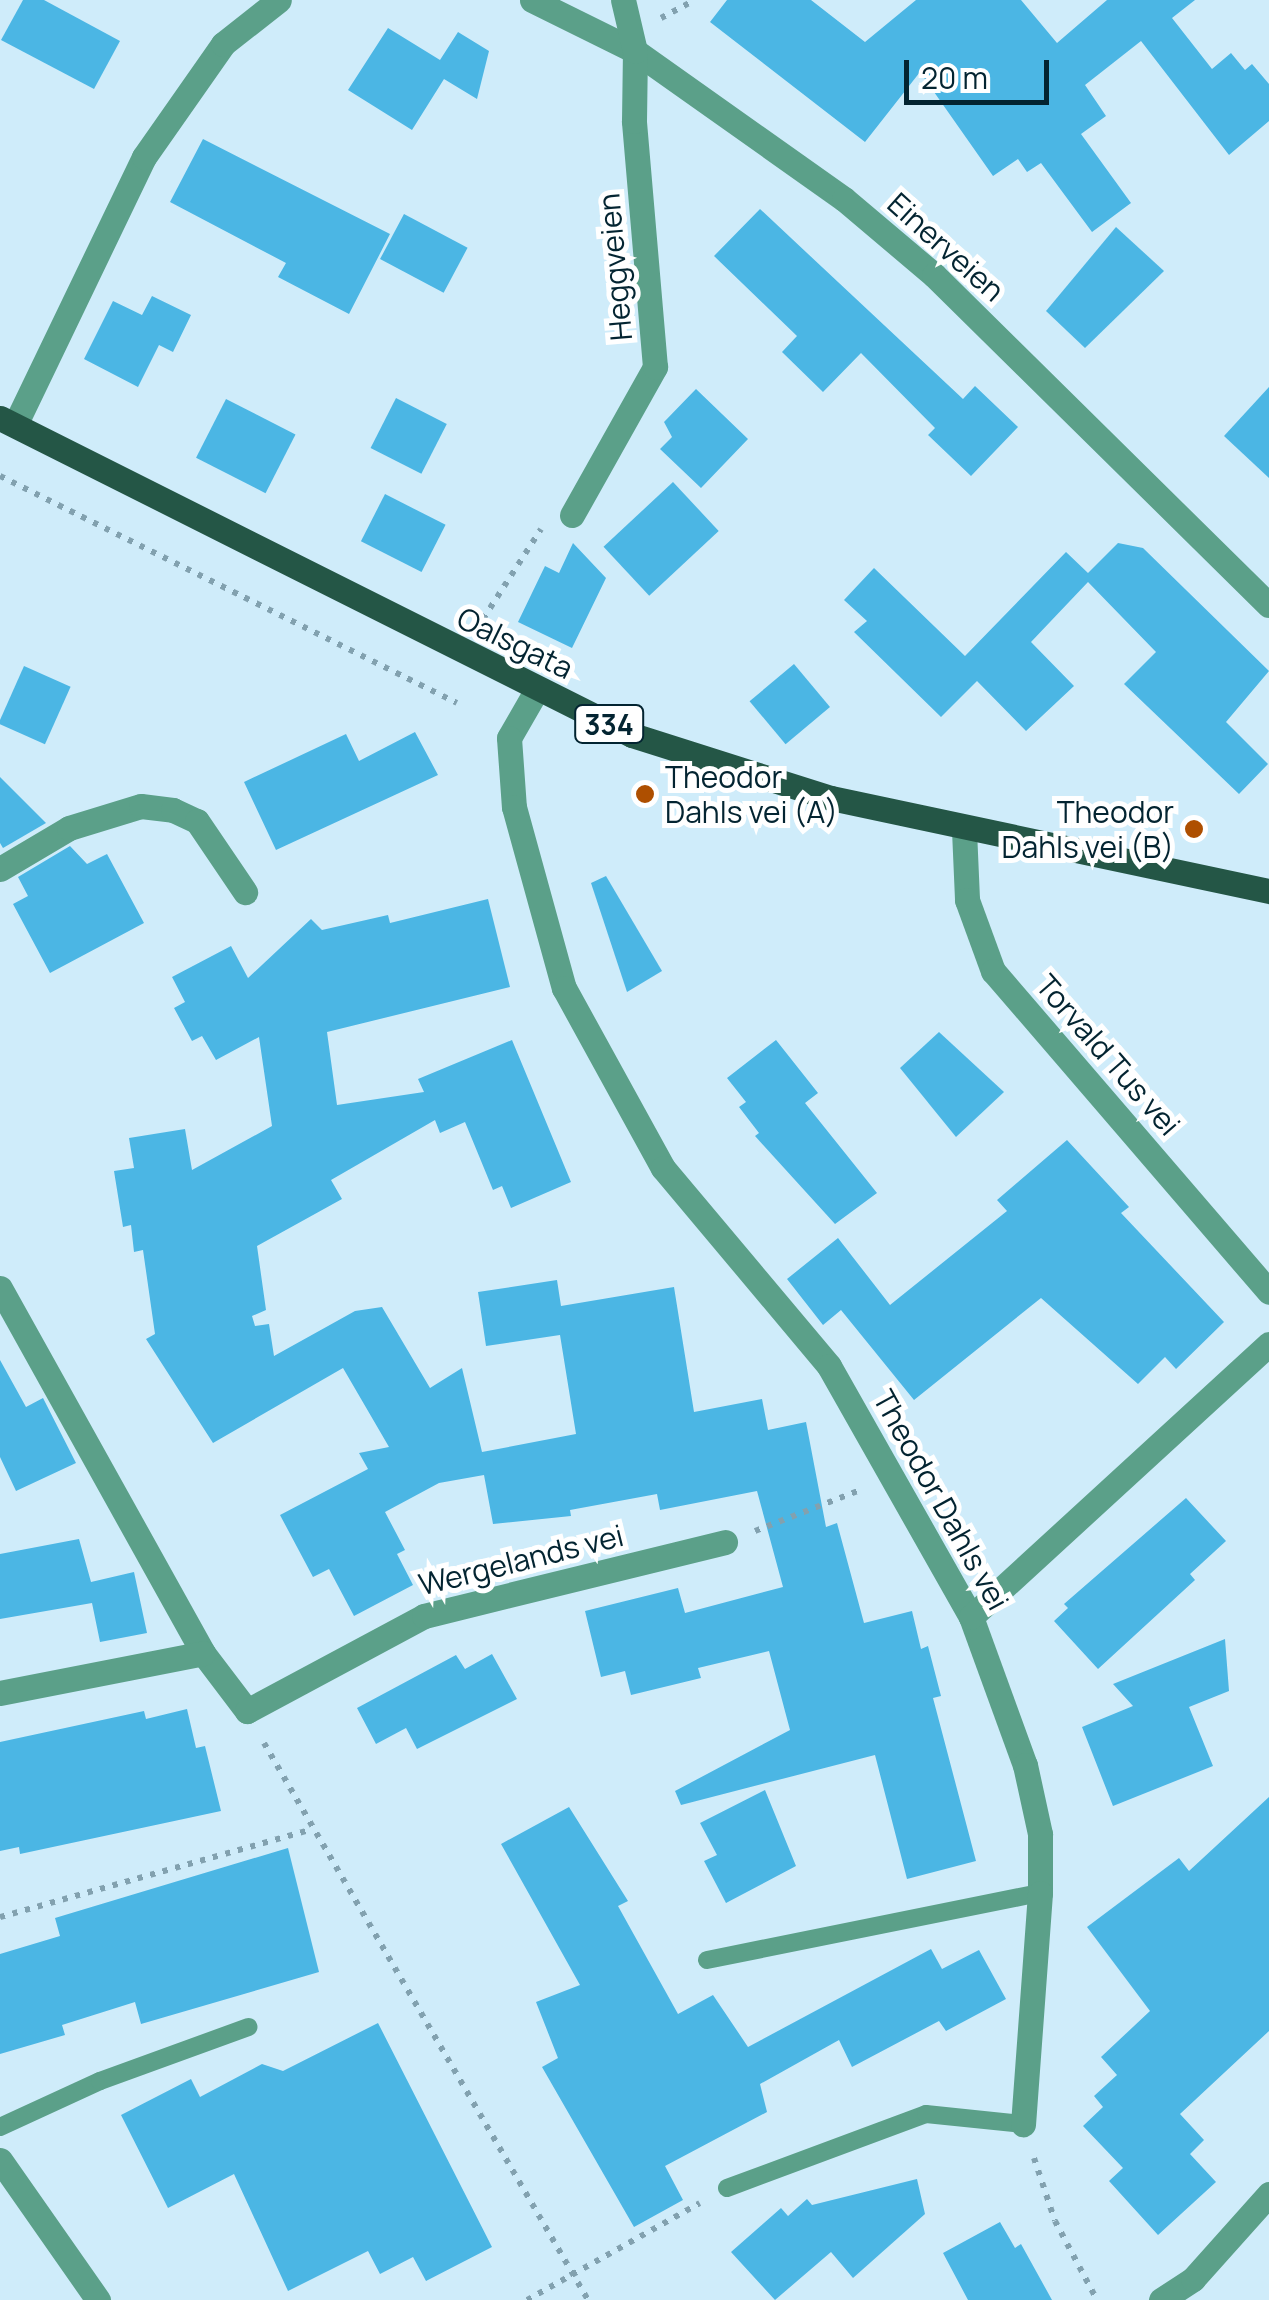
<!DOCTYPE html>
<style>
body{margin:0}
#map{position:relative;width:1269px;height:2300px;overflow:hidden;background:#cfecfa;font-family:Manrope,sans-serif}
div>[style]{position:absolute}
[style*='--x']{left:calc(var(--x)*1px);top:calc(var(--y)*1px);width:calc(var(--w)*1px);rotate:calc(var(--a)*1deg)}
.building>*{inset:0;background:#4bb6e4;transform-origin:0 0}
.path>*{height:6px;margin-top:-3px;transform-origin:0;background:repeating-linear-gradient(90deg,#82a1af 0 5px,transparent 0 13px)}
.lane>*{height:18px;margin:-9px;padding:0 9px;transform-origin:9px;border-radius:9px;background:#5ba089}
.street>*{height:25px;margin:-12.5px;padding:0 12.5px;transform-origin:12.5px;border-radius:12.5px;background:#5ba089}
.primary>*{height:25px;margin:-12.5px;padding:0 12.5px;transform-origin:12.5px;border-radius:12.5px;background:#245646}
.dots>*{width:28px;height:28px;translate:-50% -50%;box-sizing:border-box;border:5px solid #fff;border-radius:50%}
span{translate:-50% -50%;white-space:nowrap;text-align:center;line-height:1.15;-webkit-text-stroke:10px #fff;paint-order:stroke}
.shield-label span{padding:2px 8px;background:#fff;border:2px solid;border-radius:8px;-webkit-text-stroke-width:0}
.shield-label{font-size:28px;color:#032431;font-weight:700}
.street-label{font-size:30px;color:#032431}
.poi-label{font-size:30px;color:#032431}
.left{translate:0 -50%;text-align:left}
.right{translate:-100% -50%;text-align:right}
.scale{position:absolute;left:904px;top:60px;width:145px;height:45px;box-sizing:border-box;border:5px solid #032431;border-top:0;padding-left:12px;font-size:30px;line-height:35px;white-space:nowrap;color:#032431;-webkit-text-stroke:8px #fff;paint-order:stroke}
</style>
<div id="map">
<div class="building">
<div style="clip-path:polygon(23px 0,44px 0,120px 41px,94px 89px,1px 40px)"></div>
<div style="clip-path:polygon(727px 0,811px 0,865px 42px,916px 0,1021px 0,1057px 43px,1107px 0,1195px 0,1172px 18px,1212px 69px,1231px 53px,1245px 70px,1252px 64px,1269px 84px,1269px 121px,1229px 155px,1141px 41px,1085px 85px,1106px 116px,1081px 134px,1131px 203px,1092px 232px,1041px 163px,1027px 172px,1018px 159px,993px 176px,920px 72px,865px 142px,710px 22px)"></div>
<div style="clip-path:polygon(388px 28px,440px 60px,458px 32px,489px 51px,477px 99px,444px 79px,412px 130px,348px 90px)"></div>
<div style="clip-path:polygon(203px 139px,390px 234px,349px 314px,278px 277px,286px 263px,170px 202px)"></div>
<div style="clip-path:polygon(760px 209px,963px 399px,975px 386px,1018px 427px,971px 476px,928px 435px,935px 428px,861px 353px,823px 392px,782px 352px,797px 336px,714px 256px)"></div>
<div style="left:404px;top:214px;width:72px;height:51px;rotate:28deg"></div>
<div style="clip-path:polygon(1116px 227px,1164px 271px,1085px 348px,1046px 311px)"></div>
<div style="clip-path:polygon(152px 296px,191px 315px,173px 352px,159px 345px,138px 387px,84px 359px,113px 301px,142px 315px)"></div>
<div style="clip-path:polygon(1269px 387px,1269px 478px,1224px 436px)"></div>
<div style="clip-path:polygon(696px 389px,748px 439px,701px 488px,660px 449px,672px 437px,664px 422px)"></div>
<div style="left:396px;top:398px;width:57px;height:56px;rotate:27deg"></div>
<div style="left:226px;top:399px;width:78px;height:66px;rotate:27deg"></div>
<div style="left:673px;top:482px;width:67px;height:95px;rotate:47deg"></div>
<div style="left:385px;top:494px;width:68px;height:53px;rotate:27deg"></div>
<div style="clip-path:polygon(573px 543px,606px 578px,572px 648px,518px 622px,545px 566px,559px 573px)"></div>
<div style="clip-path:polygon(1118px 543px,1143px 548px,1269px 671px,1226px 722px,1268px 764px,1239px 794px,1124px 684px,1156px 652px,1088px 582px,1031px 642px,1074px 686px,1026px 731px,977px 681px,941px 717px,854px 632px,867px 621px,844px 600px,874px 568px,965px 656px,1066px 552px,1088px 573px)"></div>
<div style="left:794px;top:664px;width:56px;height:58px;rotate:50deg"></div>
<div style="left:24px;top:666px;width:51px;height:63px;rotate:24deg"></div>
<div style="clip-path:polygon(415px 732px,438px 775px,276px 850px,244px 782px,346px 734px,359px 761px)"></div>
<div style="clip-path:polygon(0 777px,46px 823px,3px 848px,0 843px)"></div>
<div style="clip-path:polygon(70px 846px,87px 864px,107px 854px,144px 923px,50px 973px,13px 904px,28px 896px,18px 877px)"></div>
<div style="clip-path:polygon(606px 876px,662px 971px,627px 992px,591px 883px)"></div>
<div style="clip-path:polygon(488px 899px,510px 987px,327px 1032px,337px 1105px,424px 1092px,418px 1079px,512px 1040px,571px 1182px,511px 1208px,502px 1186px,493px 1190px,465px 1122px,440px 1133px,435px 1120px,331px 1180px,342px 1199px,257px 1246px,266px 1310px,252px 1316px,255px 1326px,269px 1324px,274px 1356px,355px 1311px,382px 1307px,430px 1388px,462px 1368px,482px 1452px,576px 1434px,560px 1335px,486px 1346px,478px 1292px,557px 1280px,561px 1306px,674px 1287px,694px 1412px,762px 1399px,768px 1430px,806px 1422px,826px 1527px,837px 1523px,864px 1623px,912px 1611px,921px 1649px,928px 1646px,941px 1696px,933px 1698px,976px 1861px,907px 1879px,875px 1755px,681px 1805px,675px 1791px,790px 1730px,769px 1651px,698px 1668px,701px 1678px,631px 1695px,625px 1671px,601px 1677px,585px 1611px,678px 1588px,685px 1613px,783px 1587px,757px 1491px,660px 1510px,657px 1494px,570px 1510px,571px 1516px,493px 1524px,484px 1475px,439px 1483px,385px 1512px,405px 1550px,397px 1554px,413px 1585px,354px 1616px,329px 1569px,313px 1577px,280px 1515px,368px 1469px,359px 1453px,389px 1447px,343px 1368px,213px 1443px,146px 1339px,155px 1334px,143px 1250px,134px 1252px,131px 1225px,123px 1227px,114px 1171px,134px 1168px,129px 1138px,185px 1129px,192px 1170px,272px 1126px,259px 1037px,216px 1060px,202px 1036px,192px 1041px,174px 1008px,185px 1002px,172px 977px,231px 946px,248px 978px,311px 919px,322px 930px,388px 915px,390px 923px)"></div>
<div style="clip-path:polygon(939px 1032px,1004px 1092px,956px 1137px,900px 1068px)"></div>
<div style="clip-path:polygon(776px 1040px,818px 1093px,805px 1103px,877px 1193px,835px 1224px,755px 1136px,759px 1133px,739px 1107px,746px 1102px,727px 1078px)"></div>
<div style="clip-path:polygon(1067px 1140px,1129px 1207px,1121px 1213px,1224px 1322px,1176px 1369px,1165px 1357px,1138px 1384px,1041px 1298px,914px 1400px,841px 1310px,823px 1325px,787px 1279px,838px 1238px,890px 1305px,1007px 1211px,997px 1200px)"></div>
<div style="clip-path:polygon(0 1360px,26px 1407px,43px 1398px,76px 1463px,16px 1491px,0 1457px)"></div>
<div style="clip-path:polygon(1186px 1498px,1226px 1541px,1190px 1574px,1195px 1580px,1098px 1669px,1054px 1621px,1068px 1608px,1064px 1604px)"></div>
<div style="clip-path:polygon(79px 1539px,91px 1582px,134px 1572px,147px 1633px,100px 1642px,92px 1603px,0 1619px,0 1554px)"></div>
<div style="clip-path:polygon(1225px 1639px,1229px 1691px,1189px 1707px,1213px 1766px,1113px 1806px,1082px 1727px,1133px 1706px,1113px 1684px)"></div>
<div style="clip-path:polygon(492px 1654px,517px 1699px,417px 1749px,406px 1728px,376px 1744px,357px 1708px,456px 1655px,465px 1669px)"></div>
<div style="clip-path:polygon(187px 1709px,196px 1748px,205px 1746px,221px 1811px,20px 1854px,19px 1847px,0 1851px,0 1742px,144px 1711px,146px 1719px)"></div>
<div style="clip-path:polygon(765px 1790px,796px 1866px,726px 1903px,704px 1861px,717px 1855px,700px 1823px)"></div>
<div style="clip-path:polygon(1269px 1797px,1269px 2031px,1180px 2114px,1204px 2140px,1190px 2154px,1216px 2182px,1158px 2235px,1109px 2181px,1123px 2168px,1083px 2126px,1103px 2107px,1094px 2096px,1117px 2075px,1101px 2057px,1150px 2011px,1087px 1927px,1179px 1858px,1189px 1871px)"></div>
<div style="clip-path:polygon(569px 1807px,628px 1901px,618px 1906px,678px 2014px,713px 1995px,748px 2047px,931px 1949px,942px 1969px,979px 1950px,1006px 1999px,946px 2031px,939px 2021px,852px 2067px,839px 2040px,760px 2084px,767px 2112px,665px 2166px,683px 2200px,634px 2227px,542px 2067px,558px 2058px,536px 2002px,580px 1985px,501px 1844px)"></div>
<div style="clip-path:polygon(288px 1848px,319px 1972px,141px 2024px,135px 2002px,62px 2025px,65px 2035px,0 2054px,0 1954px,60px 1936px,55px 1918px)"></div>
<div style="clip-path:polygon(378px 2023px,492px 2247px,426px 2281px,413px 2257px,380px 2274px,368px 2251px,288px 2291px,234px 2174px,168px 2208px,121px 2115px,191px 2079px,200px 2097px,262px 2064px,283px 2071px)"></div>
<div style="clip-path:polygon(917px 2179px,925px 2214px,853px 2278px,831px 2252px,775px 2300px,731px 2252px,781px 2208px,788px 2216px,807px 2199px,812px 2205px)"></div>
<div style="clip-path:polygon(1000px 2222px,1015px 2248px,1021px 2244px,1052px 2300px,968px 2300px,943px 2253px)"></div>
</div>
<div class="path">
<div style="--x:661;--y:18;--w:38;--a:-28"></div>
<div style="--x:0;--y:476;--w:510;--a:26.41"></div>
<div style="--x:483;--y:619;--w:107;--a:-57.2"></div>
<div style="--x:755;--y:1531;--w:113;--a:-21.3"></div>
<div style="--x:264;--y:1743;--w:644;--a:59.81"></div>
<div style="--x:0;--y:1917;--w:321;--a:-15.7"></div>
<div style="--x:1034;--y:2158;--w:66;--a:71.6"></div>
<div style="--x:1055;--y:2221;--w:89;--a:62"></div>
<div style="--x:527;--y:2300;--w:198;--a:-29.3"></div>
</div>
<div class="lane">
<div style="--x:707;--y:1960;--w:340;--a:-11.4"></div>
<div style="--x:0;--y:2127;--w:110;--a:-24.7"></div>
<div style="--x:100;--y:2081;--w:158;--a:-20"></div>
<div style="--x:727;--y:2188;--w:212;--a:-20.4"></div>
<div style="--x:926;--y:2114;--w:98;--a:5.9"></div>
</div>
<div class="street">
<div style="--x:532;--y:0;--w:115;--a:26.3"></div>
<div style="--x:635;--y:51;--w:256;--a:35.3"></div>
<div style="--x:844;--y:199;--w:118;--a:40.2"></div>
<div style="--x:934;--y:275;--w:470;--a:44.6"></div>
<div style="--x:15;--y:425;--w:297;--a:-64.3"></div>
<div style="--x:144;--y:157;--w:138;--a:-55"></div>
<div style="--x:223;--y:44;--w:71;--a:-38.2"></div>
<div style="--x:572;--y:515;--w:170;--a:-60.7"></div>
<div style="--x:655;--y:367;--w:247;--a:-94.9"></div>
<div style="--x:634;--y:121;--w:70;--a:-89.2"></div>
<div style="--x:635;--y:51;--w:52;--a:-103.2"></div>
<div style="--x:536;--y:691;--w:54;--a:119.9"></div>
<div style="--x:509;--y:738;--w:69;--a:85.9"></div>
<div style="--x:514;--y:807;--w:188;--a:74.6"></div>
<div style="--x:564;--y:988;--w:205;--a:61.2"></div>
<div style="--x:663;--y:1168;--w:258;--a:50"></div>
<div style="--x:829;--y:1366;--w:288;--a:60.5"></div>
<div style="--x:971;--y:1617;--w:158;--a:70"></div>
<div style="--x:1025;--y:1765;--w:71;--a:77.7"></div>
<div style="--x:1040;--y:1834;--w:59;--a:90"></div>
<div style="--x:1040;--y:1893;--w:232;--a:94.2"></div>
<div style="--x:964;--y:830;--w:70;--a:87.5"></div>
<div style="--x:967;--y:900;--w:76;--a:69.9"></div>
<div style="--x:993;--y:971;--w:423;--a:49.3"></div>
<div style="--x:0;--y:869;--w:80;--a:-30.7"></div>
<div style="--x:69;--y:828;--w:75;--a:-17"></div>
<div style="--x:141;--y:806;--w:32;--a:7"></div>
<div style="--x:173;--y:810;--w:26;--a:25"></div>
<div style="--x:197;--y:821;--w:86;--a:55.9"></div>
<div style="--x:0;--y:1288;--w:418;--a:60.9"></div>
<div style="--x:203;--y:1653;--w:73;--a:52.8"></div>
<div style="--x:247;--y:1711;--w:201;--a:-28.2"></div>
<div style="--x:424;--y:1616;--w:310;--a:-13.8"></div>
<div style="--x:971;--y:1617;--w:404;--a:-42.5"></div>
<div style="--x:0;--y:1693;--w:207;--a:-11.1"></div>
<div style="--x:0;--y:2160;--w:171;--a:55"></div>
<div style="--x:1161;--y:2300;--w:38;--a:-33"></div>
<div style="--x:1193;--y:2279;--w:114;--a:-48.2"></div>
</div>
<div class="primary">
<div style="--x:0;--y:418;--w:707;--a:26.64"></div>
<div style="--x:632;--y:735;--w:209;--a:17.6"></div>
<div style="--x:831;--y:798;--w:448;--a:12"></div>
</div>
<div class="dots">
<div style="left:645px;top:794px;background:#ae4f00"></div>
<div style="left:1194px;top:829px;background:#ae4f00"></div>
</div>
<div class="shield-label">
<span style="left:609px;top:724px">334</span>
</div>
<div class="street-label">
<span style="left:946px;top:247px;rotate:42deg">Einerveien</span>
<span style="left:615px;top:267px;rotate:-95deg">Heggveien</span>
<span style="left:515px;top:643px;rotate:26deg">Oalsgata</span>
<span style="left:1108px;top:1055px;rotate:49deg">Torvald Tus vei</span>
<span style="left:941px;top:1500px;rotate:61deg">Theodor Dahls vei</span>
<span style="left:521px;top:1560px;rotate:-14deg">Wergelands vei</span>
</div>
<div class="poi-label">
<span class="left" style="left:665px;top:794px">Theodor<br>Dahls vei (A)</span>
<span class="right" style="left:1174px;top:829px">Theodor<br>Dahls vei (B)</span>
</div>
<div class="scale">20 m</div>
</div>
